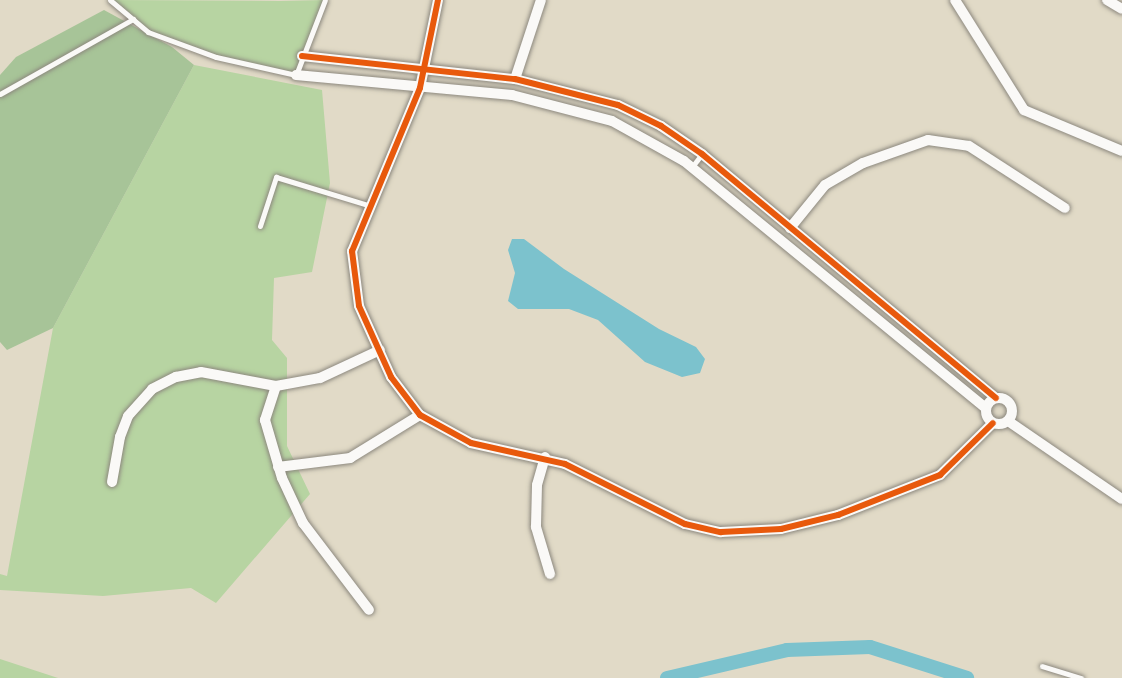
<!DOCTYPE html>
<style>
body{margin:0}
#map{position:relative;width:1122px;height:678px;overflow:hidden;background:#e1dac7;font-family:"Libre Caslon Text",serif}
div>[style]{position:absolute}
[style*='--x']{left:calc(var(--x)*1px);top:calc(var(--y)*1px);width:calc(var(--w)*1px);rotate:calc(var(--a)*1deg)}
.green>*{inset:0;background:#b7d4a2}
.forest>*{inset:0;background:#a7c498}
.water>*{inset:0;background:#7cc2cd}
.canal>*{height:14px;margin:-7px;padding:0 7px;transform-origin:7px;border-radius:7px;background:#7cc2cd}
.roads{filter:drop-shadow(0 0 2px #8c887e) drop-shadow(0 0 2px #8c887e)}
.service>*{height:5px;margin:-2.5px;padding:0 2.5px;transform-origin:2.5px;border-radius:2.5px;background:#faf9f7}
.minor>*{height:10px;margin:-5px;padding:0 5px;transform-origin:5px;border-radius:5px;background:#faf9f7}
.minor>.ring{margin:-5px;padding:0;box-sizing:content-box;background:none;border:10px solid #faf9f7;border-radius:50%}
.cycleway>*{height:6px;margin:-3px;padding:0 3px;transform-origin:3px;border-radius:3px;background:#e8590c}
span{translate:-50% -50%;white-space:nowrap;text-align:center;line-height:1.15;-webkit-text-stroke:5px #fcf5e5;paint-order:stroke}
</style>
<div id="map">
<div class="green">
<div style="clip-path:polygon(110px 0,280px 1px,325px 0,296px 75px,216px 57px,148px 32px)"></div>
<div style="clip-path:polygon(194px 65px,322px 90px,330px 183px,312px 272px,274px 278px,272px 340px,287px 358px,287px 446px,310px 494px,216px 603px,191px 588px,103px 596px,0 590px,0 574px,7px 576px,53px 328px)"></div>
<div style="clip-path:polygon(0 659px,58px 678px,0 678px)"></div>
</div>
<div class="forest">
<div style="clip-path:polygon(104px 10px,172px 47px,194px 65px,53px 328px,7px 350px,0 342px,0 75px,16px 57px)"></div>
</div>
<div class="water">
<div style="clip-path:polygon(512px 239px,524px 239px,564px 269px,659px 329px,696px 347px,705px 359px,700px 373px,682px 377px,645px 362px,598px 320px,569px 309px,518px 309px,508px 301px,515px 273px,508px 250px)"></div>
</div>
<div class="canal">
<div style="--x:667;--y:678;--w:123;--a:-13.1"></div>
<div style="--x:787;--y:650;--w:83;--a:-2.1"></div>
<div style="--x:870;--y:647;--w:102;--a:17.7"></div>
</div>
<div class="roads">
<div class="service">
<div style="--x:110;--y:0;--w:50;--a:40.1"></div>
<div style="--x:148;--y:32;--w:72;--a:20.2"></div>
<div style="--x:216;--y:57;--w:82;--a:12.7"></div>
<div style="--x:296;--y:75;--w:80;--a:-68.9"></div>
<div style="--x:0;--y:94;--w:153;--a:-29.4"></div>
<div style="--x:691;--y:168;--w:18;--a:-52"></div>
<div style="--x:260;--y:226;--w:52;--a:-71.9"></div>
<div style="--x:276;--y:177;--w:99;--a:17"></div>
<div style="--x:1042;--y:666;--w:41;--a:17.1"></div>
</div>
<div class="minor">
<div style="--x:438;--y:0;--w:90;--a:101.6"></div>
<div style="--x:420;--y:88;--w:177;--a:112.6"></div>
<div style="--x:352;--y:251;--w:55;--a:82.7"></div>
<div style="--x:359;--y:306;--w:78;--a:65.7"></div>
<div style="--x:391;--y:377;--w:48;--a:52.7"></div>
<div style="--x:420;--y:415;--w:58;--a:28.8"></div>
<div style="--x:471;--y:443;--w:96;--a:12.6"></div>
<div style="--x:565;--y:464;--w:134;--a:26.6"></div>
<div style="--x:685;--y:524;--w:37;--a:13"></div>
<div style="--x:721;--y:532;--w:60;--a:-2.9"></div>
<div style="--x:781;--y:529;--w:59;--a:-13.8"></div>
<div style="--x:838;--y:515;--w:110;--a:-21.4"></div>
<div style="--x:940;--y:475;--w:74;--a:-44.5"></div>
<div style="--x:955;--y:0;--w:130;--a:57.9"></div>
<div style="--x:1024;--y:110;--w:106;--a:22.7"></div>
<div style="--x:1107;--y:0;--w:17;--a:31"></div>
<div style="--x:302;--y:56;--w:214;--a:6.2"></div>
<div style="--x:515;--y:79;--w:106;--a:14.2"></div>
<div style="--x:618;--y:105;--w:48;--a:26"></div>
<div style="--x:661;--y:126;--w:50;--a:34.3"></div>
<div style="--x:702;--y:154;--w:382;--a:39.7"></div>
<div style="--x:296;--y:75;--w:217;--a:5.3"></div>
<div style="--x:512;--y:95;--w:103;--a:14.6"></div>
<div style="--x:612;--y:121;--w:82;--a:29.1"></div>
<div style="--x:684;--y:161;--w:390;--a:39.3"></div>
<div style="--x:515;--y:79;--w:83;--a:-71.8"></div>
<div style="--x:790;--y:228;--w:55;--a:-50.9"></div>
<div style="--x:825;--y:185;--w:44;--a:-30.1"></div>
<div style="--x:863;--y:163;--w:69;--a:-19.5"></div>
<div style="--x:928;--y:140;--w:41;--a:8.3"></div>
<div style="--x:969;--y:146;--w:114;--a:32.9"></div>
<div style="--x:276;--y:386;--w:36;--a:108"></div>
<div style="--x:265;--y:420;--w:60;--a:73.7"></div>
<div style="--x:282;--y:478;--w:50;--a:65"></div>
<div style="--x:303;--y:523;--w:109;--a:52.8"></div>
<div class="ring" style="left:986px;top:398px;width:16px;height:16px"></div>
<div style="--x:1008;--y:421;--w:138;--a:34.4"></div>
<div style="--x:545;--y:457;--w:29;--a:106"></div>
<div style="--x:537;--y:485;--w:42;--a:91.4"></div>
<div style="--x:536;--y:527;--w:49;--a:73.4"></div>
<div style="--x:278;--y:467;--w:73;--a:-7.1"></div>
<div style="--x:350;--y:458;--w:82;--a:-31.6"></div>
<div style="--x:112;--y:482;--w:46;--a:-79.9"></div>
<div style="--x:120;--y:437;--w:22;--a:-69"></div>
<div style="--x:128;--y:416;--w:36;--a:-48"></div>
<div style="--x:152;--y:389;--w:27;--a:-27"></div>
<div style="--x:176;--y:377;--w:25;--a:-11"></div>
<div style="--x:201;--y:372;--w:76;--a:10.6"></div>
<div style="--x:276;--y:386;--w:45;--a:-10.3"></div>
<div style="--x:320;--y:378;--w:66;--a:-25"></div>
</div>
</div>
<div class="cycleway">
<div style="--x:438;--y:0;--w:90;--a:101.6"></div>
<div style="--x:420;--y:88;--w:177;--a:112.6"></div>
<div style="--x:352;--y:251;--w:55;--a:82.7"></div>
<div style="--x:359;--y:306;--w:78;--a:65.7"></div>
<div style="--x:391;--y:377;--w:48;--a:52.7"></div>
<div style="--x:420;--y:415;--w:58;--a:28.8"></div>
<div style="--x:471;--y:443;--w:96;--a:12.6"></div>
<div style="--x:565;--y:464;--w:134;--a:26.6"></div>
<div style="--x:685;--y:524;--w:37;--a:13"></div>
<div style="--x:721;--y:532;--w:60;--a:-2.9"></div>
<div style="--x:781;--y:529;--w:59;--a:-13.8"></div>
<div style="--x:838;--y:515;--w:110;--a:-21.4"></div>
<div style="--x:940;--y:475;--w:74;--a:-44.5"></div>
<div style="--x:302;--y:56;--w:214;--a:6.2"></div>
<div style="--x:515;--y:79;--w:106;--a:14.2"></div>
<div style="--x:618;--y:105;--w:48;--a:26"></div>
<div style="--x:661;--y:126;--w:50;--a:34.3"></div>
<div style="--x:702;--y:154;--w:382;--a:39.7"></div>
</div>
</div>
